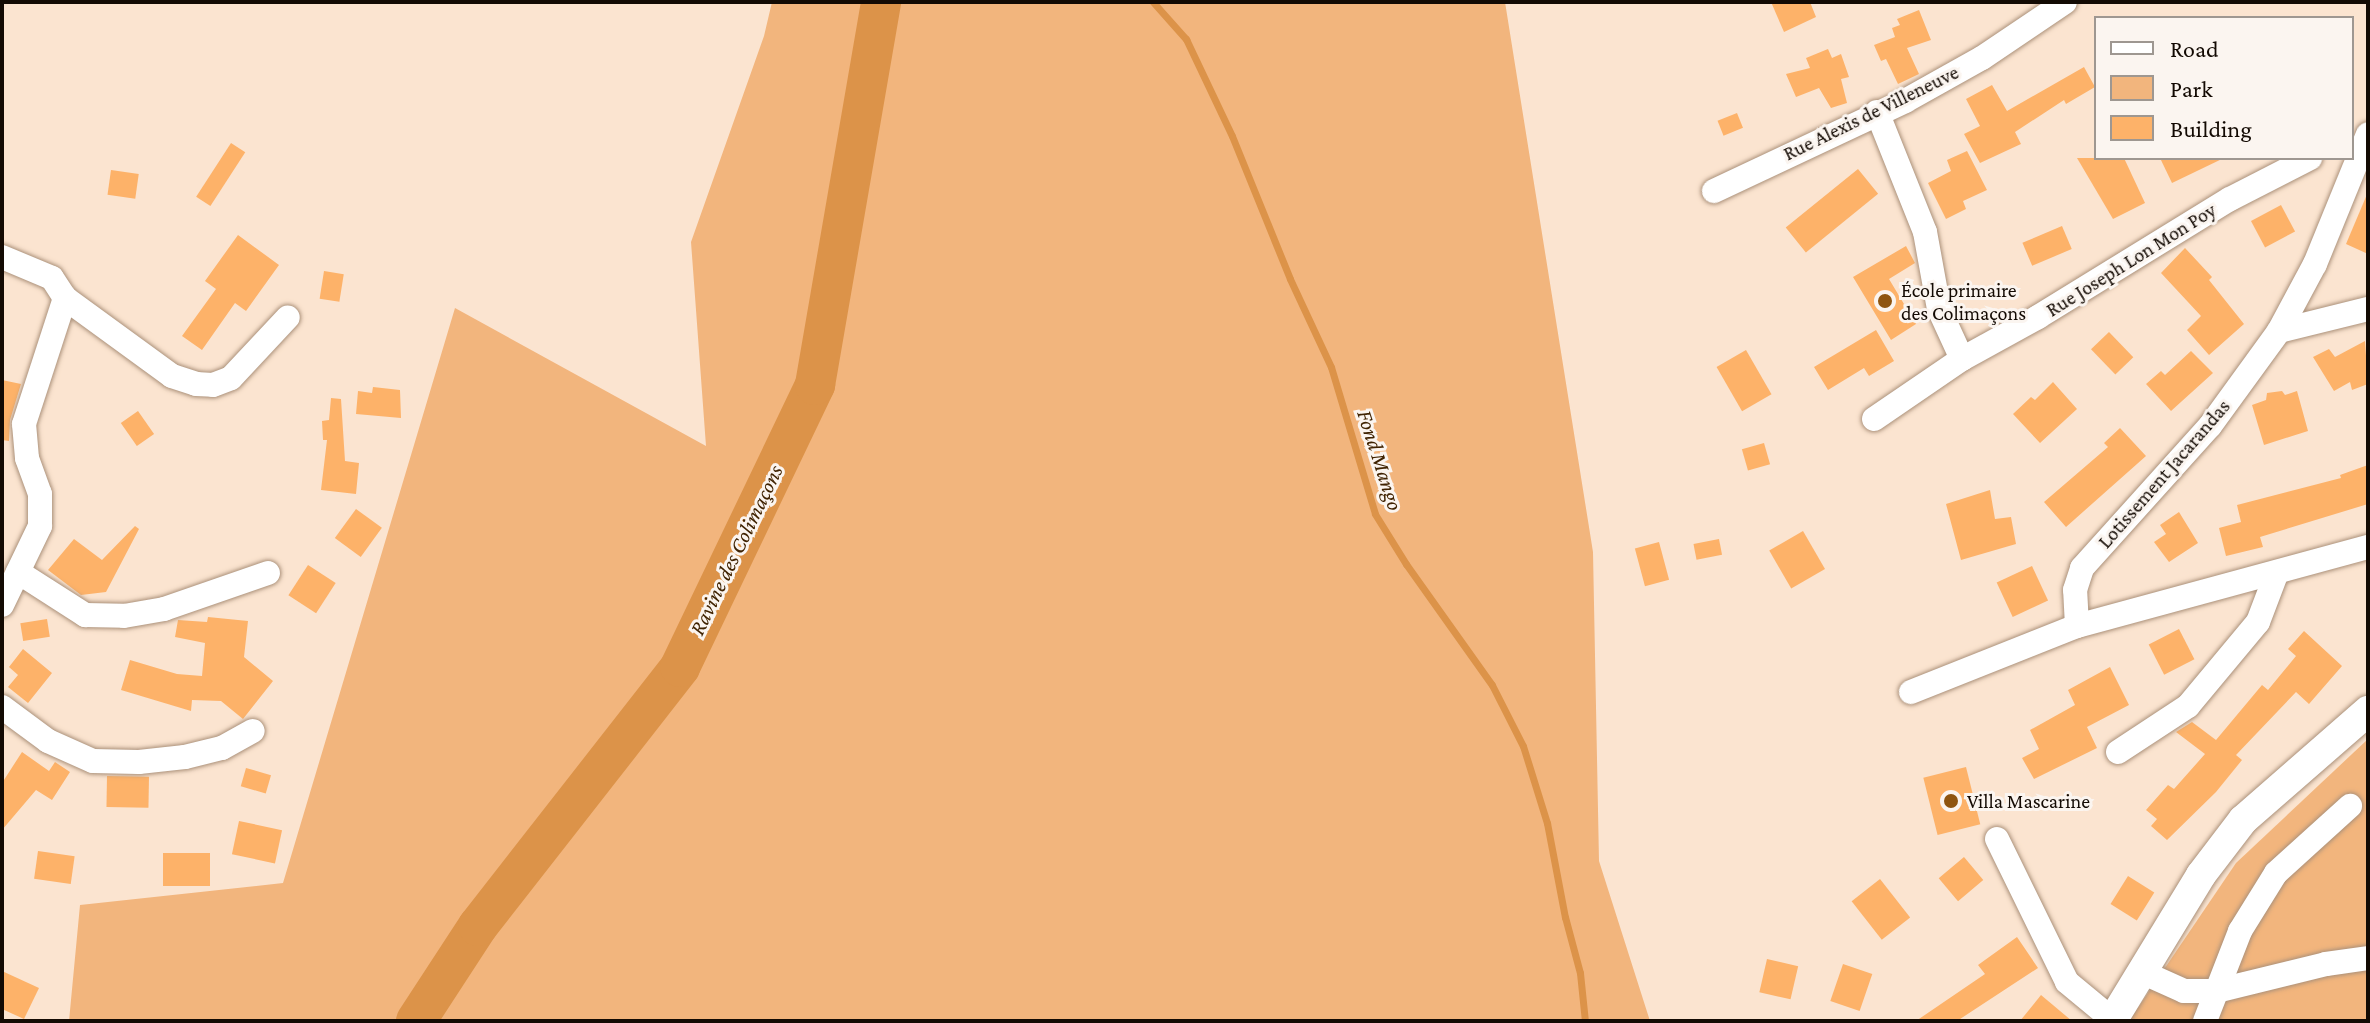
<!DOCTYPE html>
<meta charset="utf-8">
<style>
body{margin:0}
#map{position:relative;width:2370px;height:1023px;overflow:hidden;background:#fbe4d0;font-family:"Crimson Pro",serif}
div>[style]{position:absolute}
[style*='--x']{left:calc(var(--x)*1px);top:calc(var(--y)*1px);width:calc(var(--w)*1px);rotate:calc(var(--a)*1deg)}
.green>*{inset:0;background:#f2b57d}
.stream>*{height:7px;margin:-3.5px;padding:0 3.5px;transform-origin:3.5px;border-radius:3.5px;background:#dc9349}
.river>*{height:40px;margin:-20px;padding:0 20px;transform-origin:20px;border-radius:20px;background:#dc9349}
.building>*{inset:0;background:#fdb269;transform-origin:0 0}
.roads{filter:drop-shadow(0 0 2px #ab917a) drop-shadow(0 0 2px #ab917a)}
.minor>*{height:24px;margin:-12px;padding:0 12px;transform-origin:12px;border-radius:12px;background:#fff}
.major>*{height:30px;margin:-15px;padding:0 15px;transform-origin:15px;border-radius:15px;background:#fff}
.dots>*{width:22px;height:22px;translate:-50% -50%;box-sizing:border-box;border:4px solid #fbf5f0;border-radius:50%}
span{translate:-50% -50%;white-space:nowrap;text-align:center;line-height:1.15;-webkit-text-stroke:6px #fbf5f0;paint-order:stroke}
.street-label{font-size:20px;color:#130a03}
.poi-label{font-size:20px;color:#130a03}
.left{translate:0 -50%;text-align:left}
.water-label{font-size:22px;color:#402302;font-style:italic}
.frame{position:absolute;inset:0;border:4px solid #130a03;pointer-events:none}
.legend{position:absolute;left:2094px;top:16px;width:260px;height:144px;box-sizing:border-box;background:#fbf5f0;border:2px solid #9e9791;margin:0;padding:10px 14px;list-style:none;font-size:24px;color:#130a03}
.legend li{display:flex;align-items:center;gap:16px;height:40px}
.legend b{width:40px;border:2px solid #9e9791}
</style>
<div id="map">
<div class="green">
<div style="clip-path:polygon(772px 2px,1505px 2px,1593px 552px,1599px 861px,1650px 1021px,69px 1021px,80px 905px,283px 883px,455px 308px,706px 446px,691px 242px,764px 36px)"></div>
<div style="clip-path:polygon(2368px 739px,2368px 1021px,2129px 1021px,2236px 863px)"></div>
</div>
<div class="stream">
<div style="--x:1153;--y:2;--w:50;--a:48.3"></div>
<div style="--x:1186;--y:39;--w:107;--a:64.6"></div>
<div style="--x:1232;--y:136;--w:154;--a:67.9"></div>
<div style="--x:1290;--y:279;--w:97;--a:65"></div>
<div style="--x:1331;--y:367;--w:153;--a:73.3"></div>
<div style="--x:1375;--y:514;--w:59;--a:58.2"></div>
<div style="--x:1406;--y:564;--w:148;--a:54.6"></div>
<div style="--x:1492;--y:685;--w:68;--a:63.1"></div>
<div style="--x:1523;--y:746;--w:81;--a:72.7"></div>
<div style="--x:1547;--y:823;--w:96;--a:79.2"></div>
<div style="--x:1565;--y:917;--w:58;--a:75"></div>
<div style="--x:1580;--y:973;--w:48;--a:84.1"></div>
</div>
<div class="river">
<div style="--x:416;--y:1021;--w:113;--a:-56.9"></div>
<div style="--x:478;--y:926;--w:328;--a:-52"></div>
<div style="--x:680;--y:667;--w:313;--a:-64.4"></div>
<div style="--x:815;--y:385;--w:389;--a:-80.2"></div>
</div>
<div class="building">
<div style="clip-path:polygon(1771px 2px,1810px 2px,1816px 17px,1784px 32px)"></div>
<div style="clip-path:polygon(1919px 10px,1931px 40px,1907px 48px,1919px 74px,1898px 84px,1886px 59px,1881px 61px,1874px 45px,1895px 37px,1892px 28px,1900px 25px,1897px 19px)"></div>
<div style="clip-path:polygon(1828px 49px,1832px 58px,1841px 54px,1849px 77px,1841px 79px,1847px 103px,1831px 108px,1819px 88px,1796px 97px,1786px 74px,1810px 68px,1806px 58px)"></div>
<div style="clip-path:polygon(2084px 67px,2095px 87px,2066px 104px,2064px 100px,2015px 132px,2021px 144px,1980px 163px,1964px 134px,1980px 126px,1966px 99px,1992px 85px,2007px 111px)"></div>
<div style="left:1737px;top:113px;width:16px;height:21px;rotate:68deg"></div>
<div style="left:231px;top:143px;width:17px;height:64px;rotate:33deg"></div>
<div style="clip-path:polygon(1967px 151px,1987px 190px,1963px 201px,1966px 209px,1946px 219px,1928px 183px,1951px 171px,1947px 160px)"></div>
<div style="clip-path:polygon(2077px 158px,2124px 158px,2145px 203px,2113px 219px)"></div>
<div style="clip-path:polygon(2160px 158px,2224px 158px,2172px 183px)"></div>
<div style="left:1858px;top:169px;width:32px;height:93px;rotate:51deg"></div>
<div style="left:111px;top:170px;width:28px;height:25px;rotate:8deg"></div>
<div style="clip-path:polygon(2368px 192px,2368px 254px,2346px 244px)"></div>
<div style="left:2281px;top:205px;width:30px;height:34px;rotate:62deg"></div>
<div style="left:2062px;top:226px;width:25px;height:43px;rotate:67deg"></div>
<div style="clip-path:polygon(238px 235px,279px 265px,246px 311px,235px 303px,202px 350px,182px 336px,216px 289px,205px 281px)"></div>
<div style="clip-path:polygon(1906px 246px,1915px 263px,1889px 279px,1916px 324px,1891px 340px,1853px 277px)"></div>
<div style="clip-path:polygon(2185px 248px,2212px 277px,2209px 280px,2244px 324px,2209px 355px,2187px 330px,2201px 316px,2161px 273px)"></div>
<div style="left:324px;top:271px;width:20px;height:28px;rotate:9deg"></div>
<div style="clip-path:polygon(1876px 330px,1894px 361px,1869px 376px,1864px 368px,1828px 390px,1814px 367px)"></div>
<div style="left:2109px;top:332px;width:35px;height:25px;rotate:46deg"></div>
<div style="clip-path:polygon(2365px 341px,2368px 384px,2352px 390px,2350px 382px,2334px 391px,2313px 357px,2329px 349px,2335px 357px)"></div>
<div style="left:1746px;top:350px;width:51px;height:34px;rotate:60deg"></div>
<div style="clip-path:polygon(2191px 351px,2213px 373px,2171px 411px,2146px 384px,2161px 371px,2165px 375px)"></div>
<div style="clip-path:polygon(2px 380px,21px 384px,10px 420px,9px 441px,2px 440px)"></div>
<div style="clip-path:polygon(2053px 382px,2077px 409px,2040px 443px,2013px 414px,2031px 397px,2035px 400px)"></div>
<div style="clip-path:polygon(373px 387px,400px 390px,401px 418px,356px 414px,358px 391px,372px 393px)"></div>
<div style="clip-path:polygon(2282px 391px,2285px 395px,2297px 391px,2308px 431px,2264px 445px,2252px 405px,2266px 400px,2267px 393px)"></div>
<div style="clip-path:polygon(331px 398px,341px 399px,345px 461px,359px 463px,356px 494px,321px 490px,327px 440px,323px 440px,322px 421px,329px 420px)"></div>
<div style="left:138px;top:411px;width:28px;height:21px;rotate:55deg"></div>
<div style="clip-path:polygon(2120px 428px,2146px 456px,2066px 527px,2044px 502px,2108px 447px,2104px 443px)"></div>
<div style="left:1764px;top:443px;width:22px;height:23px;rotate:74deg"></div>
<div style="clip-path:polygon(2368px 465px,2368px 504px,2260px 537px,2263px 547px,2226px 556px,2219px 528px,2241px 522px,2237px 505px,2341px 478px,2340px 475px)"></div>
<div style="clip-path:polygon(1990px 490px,1995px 519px,2011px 517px,2016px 544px,1961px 560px,1946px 504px)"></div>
<div style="left:356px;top:509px;width:32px;height:36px;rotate:36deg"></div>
<div style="clip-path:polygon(2179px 512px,2198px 543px,2169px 562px,2154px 542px,2166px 534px,2160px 525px)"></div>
<div style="clip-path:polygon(135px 526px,139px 529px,106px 592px,81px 595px,48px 570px,74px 539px,102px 560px)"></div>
<div style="left:1803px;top:531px;width:44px;height:39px;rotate:60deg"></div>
<div style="left:1719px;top:539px;width:16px;height:26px;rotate:79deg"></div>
<div style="left:1659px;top:542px;width:39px;height:25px;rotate:75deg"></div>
<div style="left:308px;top:565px;width:33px;height:36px;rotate:33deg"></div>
<div style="left:2032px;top:566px;width:38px;height:39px;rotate:65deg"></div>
<div style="clip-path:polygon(208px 617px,248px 621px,244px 657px,273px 681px,243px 719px,221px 701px,192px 700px,191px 711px,121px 690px,130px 660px,177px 674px,202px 676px,205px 643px,175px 637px,178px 620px,207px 622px)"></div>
<div style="left:47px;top:619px;width:18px;height:27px;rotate:81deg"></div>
<div style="left:2179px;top:629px;width:34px;height:34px;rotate:63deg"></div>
<div style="clip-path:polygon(2304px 631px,2342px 666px,2309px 704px,2296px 692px,2236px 755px,2242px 760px,2216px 792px,2167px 840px,2151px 826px,2157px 819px,2146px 810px,2168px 785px,2174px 789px,2205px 754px,2176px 732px,2192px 722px,2216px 740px,2262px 685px,2268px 690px,2296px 656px,2288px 649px)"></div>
<div style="clip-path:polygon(23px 649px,52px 673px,28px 703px,8px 687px,18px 675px,9px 667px)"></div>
<div style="clip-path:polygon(2110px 667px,2129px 705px,2087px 727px,2097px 748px,2034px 779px,2022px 758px,2039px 749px,2030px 730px,2075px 705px,2068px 690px)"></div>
<div style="clip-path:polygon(22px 752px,49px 771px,55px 762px,70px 772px,52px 800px,36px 790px,2px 830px,2px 783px)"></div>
<div style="left:1966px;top:767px;width:59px;height:44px;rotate:76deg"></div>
<div style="left:246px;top:768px;width:26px;height:19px;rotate:16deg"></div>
<div style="left:107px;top:776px;width:42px;height:31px;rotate:1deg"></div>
<div style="left:239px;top:821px;width:44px;height:34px;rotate:12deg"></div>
<div style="left:38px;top:851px;width:37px;height:28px;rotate:8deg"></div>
<div style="left:163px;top:853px;width:47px;height:33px"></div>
<div style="left:1964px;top:857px;width:30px;height:33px;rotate:50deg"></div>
<div style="left:2128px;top:876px;width:31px;height:33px;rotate:32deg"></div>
<div style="left:1880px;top:879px;width:49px;height:36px;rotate:52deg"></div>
<div style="clip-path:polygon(2017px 937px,2038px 968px,1957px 1021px,1916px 1021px,1985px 974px,1978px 965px)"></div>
<div style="left:1767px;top:959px;width:32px;height:34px;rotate:13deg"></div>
<div style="left:1843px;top:964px;width:31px;height:39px;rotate:19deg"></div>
<div style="clip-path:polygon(2px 971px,39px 988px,24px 1019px,2px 1009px)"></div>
<div style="clip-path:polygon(2041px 995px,2072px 1021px,2020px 1021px)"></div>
</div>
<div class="roads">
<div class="minor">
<div style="--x:1877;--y:112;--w:129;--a:68.2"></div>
<div style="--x:1925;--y:232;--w:78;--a:79.7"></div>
<div style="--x:1939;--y:309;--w:55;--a:65.3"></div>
<div style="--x:1714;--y:191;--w:211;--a:-25.2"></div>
<div style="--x:1905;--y:101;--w:88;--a:-29.2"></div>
<div style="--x:1982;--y:58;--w:100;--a:-34"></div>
<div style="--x:2;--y:257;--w:54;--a:22.8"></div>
<div style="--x:52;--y:278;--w:24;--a:57"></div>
<div style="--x:65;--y:298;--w:132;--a:36.1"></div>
<div style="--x:172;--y:376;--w:25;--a:18"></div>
<div style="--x:196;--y:384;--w:17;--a:3"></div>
<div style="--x:213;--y:385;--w:19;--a:-21"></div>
<div style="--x:231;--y:378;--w:83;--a:-46.9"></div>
<div style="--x:2279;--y:331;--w:92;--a:-13.9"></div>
<div style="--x:1874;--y:419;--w:107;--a:-34.3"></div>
<div style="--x:1962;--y:359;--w:87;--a:-28.9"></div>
<div style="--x:2038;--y:317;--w:225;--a:-31.6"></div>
<div style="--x:2230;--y:199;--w:90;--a:-27.1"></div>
<div style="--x:18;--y:572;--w:80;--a:32.7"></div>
<div style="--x:85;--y:615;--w:39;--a:1"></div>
<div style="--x:124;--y:616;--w:41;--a:-9.9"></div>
<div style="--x:164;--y:609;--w:110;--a:-19.1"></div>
<div style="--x:2;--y:605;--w:88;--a:-64.3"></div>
<div style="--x:40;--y:526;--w:32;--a:-90"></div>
<div style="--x:40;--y:494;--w:38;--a:-110"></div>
<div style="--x:27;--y:458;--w:34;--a:-95"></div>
<div style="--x:24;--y:424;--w:133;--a:-72"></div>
<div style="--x:2077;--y:626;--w:36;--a:-93"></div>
<div style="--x:2075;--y:590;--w:23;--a:-72"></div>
<div style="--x:2082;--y:568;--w:191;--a:-48"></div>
<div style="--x:2210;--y:426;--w:117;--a:-54"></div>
<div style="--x:2279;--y:331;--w:76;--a:-61.8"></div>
<div style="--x:2315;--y:264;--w:140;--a:-67.8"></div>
<div style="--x:1911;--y:692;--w:179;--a:-21.7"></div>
<div style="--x:2077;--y:626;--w:302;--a:-15.2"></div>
<div style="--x:2;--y:707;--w:57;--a:36.5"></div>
<div style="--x:48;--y:741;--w:49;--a:24"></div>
<div style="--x:93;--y:761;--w:46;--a:1.2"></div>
<div style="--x:139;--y:762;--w:46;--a:-6.2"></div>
<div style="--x:185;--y:757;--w:38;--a:-14"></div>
<div style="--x:222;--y:748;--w:35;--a:-29"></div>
<div style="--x:2118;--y:752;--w:84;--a:-33.3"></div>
<div style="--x:2188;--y:706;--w:109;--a:-50.2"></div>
<div style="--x:2258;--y:622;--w:53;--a:-69.2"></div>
<div style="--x:1997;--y:839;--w:159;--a:63.9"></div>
<div style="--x:2067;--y:982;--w:60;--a:39.6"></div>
<div style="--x:2144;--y:973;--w:44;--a:24.2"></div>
<div style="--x:2184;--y:991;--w:32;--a:0"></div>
<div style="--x:2216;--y:991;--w:113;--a:-13.8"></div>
<div style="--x:2326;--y:964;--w:42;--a:-8.1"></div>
<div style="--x:2205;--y:1021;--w:97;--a:-68.7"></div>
<div style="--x:2240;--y:931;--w:68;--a:-58.2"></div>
<div style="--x:2276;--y:873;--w:100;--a:-42.2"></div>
</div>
<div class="major">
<div style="--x:2112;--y:1021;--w:171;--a:-58.6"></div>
<div style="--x:2201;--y:875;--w:69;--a:-52.6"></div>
<div style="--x:2243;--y:820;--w:166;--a:-41.1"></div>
</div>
</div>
<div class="dots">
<div style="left:1885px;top:301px;background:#8f5510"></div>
<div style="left:1951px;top:801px;background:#8f5510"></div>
</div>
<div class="street-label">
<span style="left:1871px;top:113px;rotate:-26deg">Rue Alexis de Villeneuve</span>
<span style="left:2131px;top:260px;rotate:-32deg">Rue Joseph Lon Mon Poy</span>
<span style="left:2164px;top:474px;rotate:-49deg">Lotissement Jacarandas</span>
</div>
<div class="poi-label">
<span class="left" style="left:1901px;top:302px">École primaire<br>des Colimaçons</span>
<span class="left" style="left:1967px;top:801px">Villa Mascarine</span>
</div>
<div class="water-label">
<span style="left:1380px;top:460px;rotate:72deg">Fond Mango</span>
<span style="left:736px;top:550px;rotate:-64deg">Ravine des Colimaçons</span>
</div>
<div class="frame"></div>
<ul class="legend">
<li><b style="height:10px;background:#fff"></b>Road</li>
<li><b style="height:22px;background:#f2b57d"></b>Park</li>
<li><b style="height:22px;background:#fdb269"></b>Building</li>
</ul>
</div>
